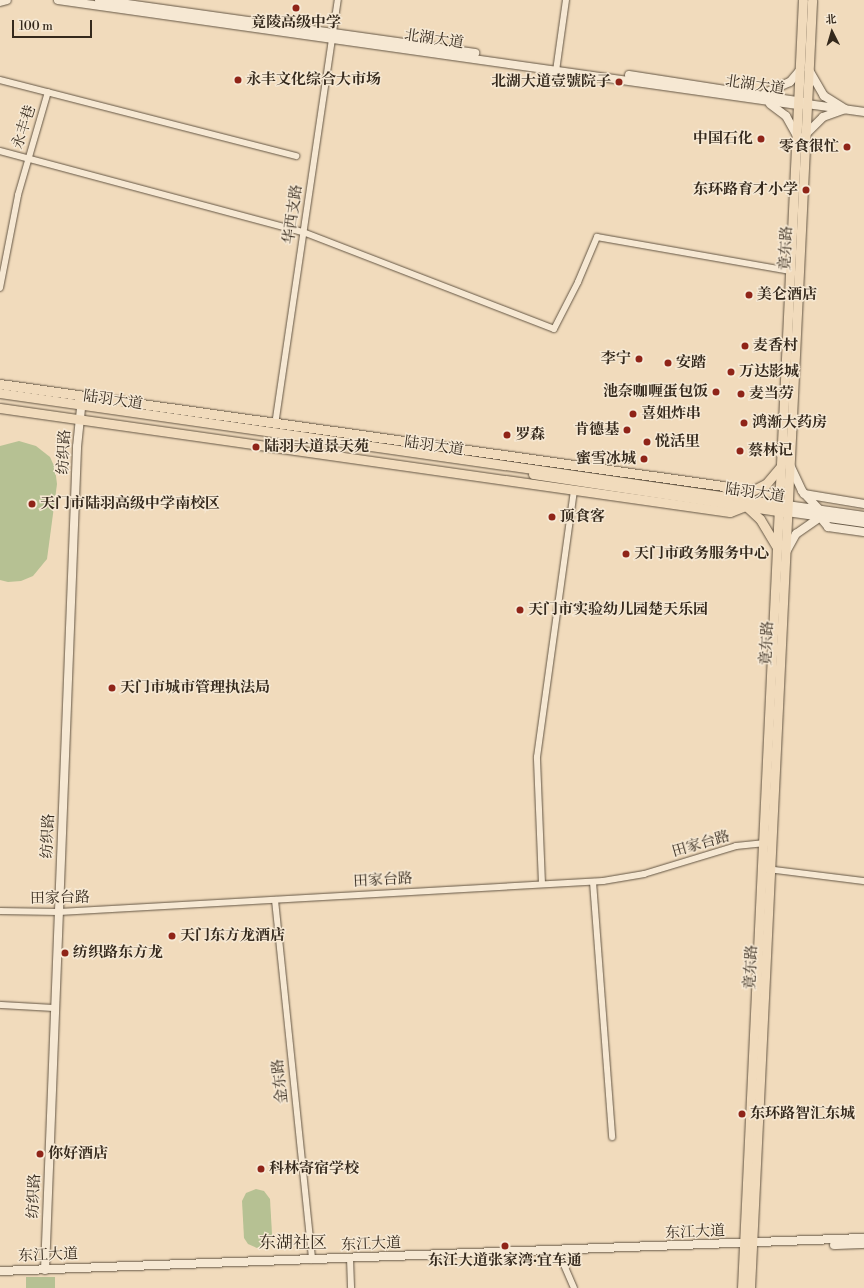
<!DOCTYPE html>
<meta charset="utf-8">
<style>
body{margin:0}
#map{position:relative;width:864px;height:1288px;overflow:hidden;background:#f1dbbc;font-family:"Libre Bodoni","Noto Serif SC",serif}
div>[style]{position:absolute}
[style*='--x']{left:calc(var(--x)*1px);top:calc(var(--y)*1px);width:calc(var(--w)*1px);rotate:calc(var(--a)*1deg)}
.green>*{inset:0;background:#b6c193;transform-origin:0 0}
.roads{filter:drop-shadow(0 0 1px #645644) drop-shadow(0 0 1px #645644)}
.street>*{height:6px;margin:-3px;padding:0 3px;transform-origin:3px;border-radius:3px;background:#f6e8d3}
.secondary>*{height:8px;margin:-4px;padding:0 4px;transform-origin:4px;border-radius:4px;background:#f6e8d3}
.primary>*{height:9px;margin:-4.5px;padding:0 4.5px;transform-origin:4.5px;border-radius:4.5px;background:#f1dbbc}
.dots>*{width:11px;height:11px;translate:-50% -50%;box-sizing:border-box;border:2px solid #f6e8d3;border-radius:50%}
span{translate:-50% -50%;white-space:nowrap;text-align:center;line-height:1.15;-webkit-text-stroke:3px #f6e8d3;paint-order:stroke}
.poi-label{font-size:15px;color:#35291c;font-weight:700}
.left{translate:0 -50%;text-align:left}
.right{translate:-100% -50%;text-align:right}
.street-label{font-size:15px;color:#35291c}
.quarter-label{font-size:17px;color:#35291c}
.north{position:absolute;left:812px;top:12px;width:40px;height:40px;-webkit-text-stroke:3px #f6e8d3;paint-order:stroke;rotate:355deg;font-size:11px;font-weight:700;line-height:16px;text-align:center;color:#35291c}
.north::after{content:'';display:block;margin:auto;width:14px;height:18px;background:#35291c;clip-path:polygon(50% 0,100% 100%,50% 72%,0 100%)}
.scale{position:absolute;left:12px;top:20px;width:80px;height:18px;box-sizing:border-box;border:2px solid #35291c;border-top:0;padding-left:5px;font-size:12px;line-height:14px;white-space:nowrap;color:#35291c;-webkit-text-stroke:3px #f6e8d3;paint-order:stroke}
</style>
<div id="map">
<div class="green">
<div style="clip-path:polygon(19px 441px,36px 446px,50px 457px,55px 468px,57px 484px,47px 559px,33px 576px,21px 581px,8px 582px,0 580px,0 446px)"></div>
<div style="clip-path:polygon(256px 1189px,264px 1191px,270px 1199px,272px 1234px,268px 1243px,257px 1248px,248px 1244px,244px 1238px,242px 1201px,246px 1193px)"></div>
<div style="left:55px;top:1277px;width:11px;height:29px;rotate:90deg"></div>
</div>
<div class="roads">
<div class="street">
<div style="--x:556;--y:71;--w:72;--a:-82"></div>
<div style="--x:0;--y:80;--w:306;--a:14.4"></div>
<div style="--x:0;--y:151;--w:314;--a:15"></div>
<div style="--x:303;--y:232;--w:269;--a:21.1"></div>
<div style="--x:554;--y:329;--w:53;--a:-62.9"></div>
<div style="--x:578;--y:282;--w:49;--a:-67.1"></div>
<div style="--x:597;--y:237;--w:195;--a:10"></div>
<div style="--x:0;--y:288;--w:95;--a:-79"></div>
<div style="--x:18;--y:195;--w:107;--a:-73.8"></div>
<div style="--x:275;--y:425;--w:430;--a:-81.6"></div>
<div style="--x:767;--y:869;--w:98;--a:7.1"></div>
<div style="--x:593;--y:882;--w:256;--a:85.7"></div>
<div style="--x:542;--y:884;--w:127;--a:-92.3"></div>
<div style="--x:537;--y:757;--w:270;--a:-82.1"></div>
<div style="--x:275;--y:900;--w:362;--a:84.1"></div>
<div style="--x:0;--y:911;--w:59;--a:1"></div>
<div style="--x:59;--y:912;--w:545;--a:-3.26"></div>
<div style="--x:603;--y:881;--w:42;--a:-9.7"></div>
<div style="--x:644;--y:874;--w:96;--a:-16.9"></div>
<div style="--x:736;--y:846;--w:27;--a:-6"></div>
<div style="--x:0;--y:1005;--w:55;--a:3.1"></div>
<div style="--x:558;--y:1251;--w:40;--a:66.6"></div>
<div style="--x:350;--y:1258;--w:30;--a:88"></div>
</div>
<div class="secondary">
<div style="--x:58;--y:0;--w:747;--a:8.08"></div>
<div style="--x:798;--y:105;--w:9;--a:-6"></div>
<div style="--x:807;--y:104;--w:58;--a:8"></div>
<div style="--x:99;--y:0;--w:380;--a:8"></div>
<div style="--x:0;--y:2;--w:7;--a:-16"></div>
<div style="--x:629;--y:75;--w:176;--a:8.8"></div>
<div style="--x:765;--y:93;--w:27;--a:-24"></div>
<div style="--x:790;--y:82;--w:16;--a:-50"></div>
<div style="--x:770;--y:104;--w:20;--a:37"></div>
<div style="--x:786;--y:116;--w:21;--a:61"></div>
<div style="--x:805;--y:135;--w:25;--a:-45"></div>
<div style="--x:823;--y:117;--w:23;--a:-20"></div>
<div style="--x:845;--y:109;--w:25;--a:-148"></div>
<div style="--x:824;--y:96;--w:30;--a:-120"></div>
<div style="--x:790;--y:465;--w:29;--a:65"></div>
<div style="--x:802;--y:491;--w:26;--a:47"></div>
<div style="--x:804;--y:494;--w:61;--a:9.5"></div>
<div style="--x:787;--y:505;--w:78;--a:8.1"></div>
<div style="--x:787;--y:512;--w:78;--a:8.1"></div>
<div style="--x:786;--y:552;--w:21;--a:-61"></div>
<div style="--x:796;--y:534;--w:29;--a:-35"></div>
<div style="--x:820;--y:517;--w:13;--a:51"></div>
<div style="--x:828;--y:527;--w:36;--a:8"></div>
<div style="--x:834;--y:1245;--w:30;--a:-2"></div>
<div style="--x:45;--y:1270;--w:824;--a:-87.77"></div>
<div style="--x:77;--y:447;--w:48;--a:-84.1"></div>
<div style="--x:0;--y:1271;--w:865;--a:-2.19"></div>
</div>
<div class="primary">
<div style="--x:0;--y:384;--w:730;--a:8.03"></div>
<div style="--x:723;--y:486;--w:18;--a:38"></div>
<div style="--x:0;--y:393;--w:792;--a:8.13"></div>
<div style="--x:0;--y:408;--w:737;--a:8.11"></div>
<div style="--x:730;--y:512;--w:17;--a:-21"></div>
<div style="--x:746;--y:506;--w:19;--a:43"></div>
<div style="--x:760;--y:519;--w:31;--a:59"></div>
<div style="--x:533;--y:474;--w:254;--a:8.6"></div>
<div style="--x:740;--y:497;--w:29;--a:-27"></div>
<div style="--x:766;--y:484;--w:23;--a:-50"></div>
<div style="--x:742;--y:1288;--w:1289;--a:-87.29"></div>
<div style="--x:750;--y:1288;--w:1289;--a:-87.24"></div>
</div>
</div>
<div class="dots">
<div style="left:296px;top:8px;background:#8f2418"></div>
<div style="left:238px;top:80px;background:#8f2418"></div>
<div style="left:619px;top:82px;background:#8f2418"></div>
<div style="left:761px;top:139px;background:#8f2418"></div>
<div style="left:847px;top:147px;background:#8f2418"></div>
<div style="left:806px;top:190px;background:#8f2418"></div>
<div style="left:749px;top:295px;background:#8f2418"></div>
<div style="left:745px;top:346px;background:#8f2418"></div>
<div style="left:639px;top:359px;background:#8f2418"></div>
<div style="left:668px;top:363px;background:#8f2418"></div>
<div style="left:731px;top:372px;background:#8f2418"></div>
<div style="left:716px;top:392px;background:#8f2418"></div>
<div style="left:741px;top:394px;background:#8f2418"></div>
<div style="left:633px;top:414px;background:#8f2418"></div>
<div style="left:744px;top:423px;background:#8f2418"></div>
<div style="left:627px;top:430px;background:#8f2418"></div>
<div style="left:507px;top:435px;background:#8f2418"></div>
<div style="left:647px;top:442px;background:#8f2418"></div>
<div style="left:256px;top:447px;background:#8f2418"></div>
<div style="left:740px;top:451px;background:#8f2418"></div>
<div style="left:644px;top:459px;background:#8f2418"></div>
<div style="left:32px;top:504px;background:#8f2418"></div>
<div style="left:552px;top:517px;background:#8f2418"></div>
<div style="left:626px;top:554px;background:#8f2418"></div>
<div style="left:520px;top:610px;background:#8f2418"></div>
<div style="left:112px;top:688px;background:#8f2418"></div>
<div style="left:172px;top:936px;background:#8f2418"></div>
<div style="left:65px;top:953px;background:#8f2418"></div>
<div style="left:742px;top:1114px;background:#8f2418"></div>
<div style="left:40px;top:1154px;background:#8f2418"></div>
<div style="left:261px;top:1169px;background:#8f2418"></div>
<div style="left:505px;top:1246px;background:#8f2418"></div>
</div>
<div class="poi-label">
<span style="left:296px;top:23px">竟陵高级中学</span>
<span class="left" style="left:246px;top:80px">永丰文化综合大市场</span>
<span class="right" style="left:611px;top:82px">北湖大道壹號院子</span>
<span class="right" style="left:753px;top:139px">中国石化</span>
<span class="right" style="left:839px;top:147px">零食很忙</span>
<span class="right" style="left:798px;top:190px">东环路育才小学</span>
<span class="left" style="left:757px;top:295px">美仑酒店</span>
<span class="left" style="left:753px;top:346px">麦香村</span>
<span class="right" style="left:631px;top:359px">李宁</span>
<span class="left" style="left:676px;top:363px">安踏</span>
<span class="left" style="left:739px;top:372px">万达影城</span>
<span class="right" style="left:708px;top:392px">池奈咖喱蛋包饭</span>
<span class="left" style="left:749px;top:394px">麦当劳</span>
<span class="left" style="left:641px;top:414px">喜姐炸串</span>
<span class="left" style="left:752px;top:423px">鸿渐大药房</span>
<span class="right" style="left:619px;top:430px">肯德基</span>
<span class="left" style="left:515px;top:435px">罗森</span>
<span class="left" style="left:655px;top:442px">悦活里</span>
<span class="left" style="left:264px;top:447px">陆羽大道景天苑</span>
<span class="left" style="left:748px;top:451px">蔡林记</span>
<span class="right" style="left:636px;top:459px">蜜雪冰城</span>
<span class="left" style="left:40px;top:504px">天门市陆羽高级中学南校区</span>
<span class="left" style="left:560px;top:517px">顶食客</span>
<span class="left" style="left:634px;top:554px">天门市政务服务中心</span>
<span class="left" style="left:528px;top:610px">天门市实验幼儿园楚天乐园</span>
<span class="left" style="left:120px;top:688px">天门市城市管理执法局</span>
<span class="left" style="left:180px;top:936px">天门东方龙酒店</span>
<span class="left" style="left:73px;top:953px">纺织路东方龙</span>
<span class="left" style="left:750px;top:1114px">东环路智汇东城</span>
<span class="left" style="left:48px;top:1154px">你好酒店</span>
<span class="left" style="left:269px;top:1169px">科林寄宿学校</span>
<span style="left:505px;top:1261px">东江大道张家湾·宜车通</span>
</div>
<div class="street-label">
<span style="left:434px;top:39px;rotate:8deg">北湖大道</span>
<span style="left:755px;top:85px;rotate:8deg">北湖大道</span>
<span style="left:24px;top:127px;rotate:-72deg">永丰巷</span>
<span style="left:293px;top:214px;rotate:-82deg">华西支路</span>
<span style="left:786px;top:248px;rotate:-87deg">竟东路</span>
<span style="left:113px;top:400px;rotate:8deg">陆羽大道</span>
<span style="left:434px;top:446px;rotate:8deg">陆羽大道</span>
<span style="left:64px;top:452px;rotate:-87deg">纺织路</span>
<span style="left:755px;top:493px;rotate:8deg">陆羽大道</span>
<span style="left:767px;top:643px;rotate:-87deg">竟东路</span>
<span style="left:48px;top:836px;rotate:-88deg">纺织路</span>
<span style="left:701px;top:844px;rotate:-16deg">田家台路</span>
<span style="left:383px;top:880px;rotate:-3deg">田家台路</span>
<span style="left:60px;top:898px;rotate:-1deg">田家台路</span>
<span style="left:751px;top:967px;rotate:-87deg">竟东路</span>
<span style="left:280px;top:1081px;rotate:-96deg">金东路</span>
<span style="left:34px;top:1196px;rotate:-88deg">纺织路</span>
<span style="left:695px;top:1232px;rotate:-2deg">东江大道</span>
<span style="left:371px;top:1244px;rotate:-2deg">东江大道</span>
<span style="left:48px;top:1255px;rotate:-2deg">东江大道</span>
</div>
<div class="quarter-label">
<span style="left:293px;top:1244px">东湖社区</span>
</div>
<div class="north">北</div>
<div class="scale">100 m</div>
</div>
